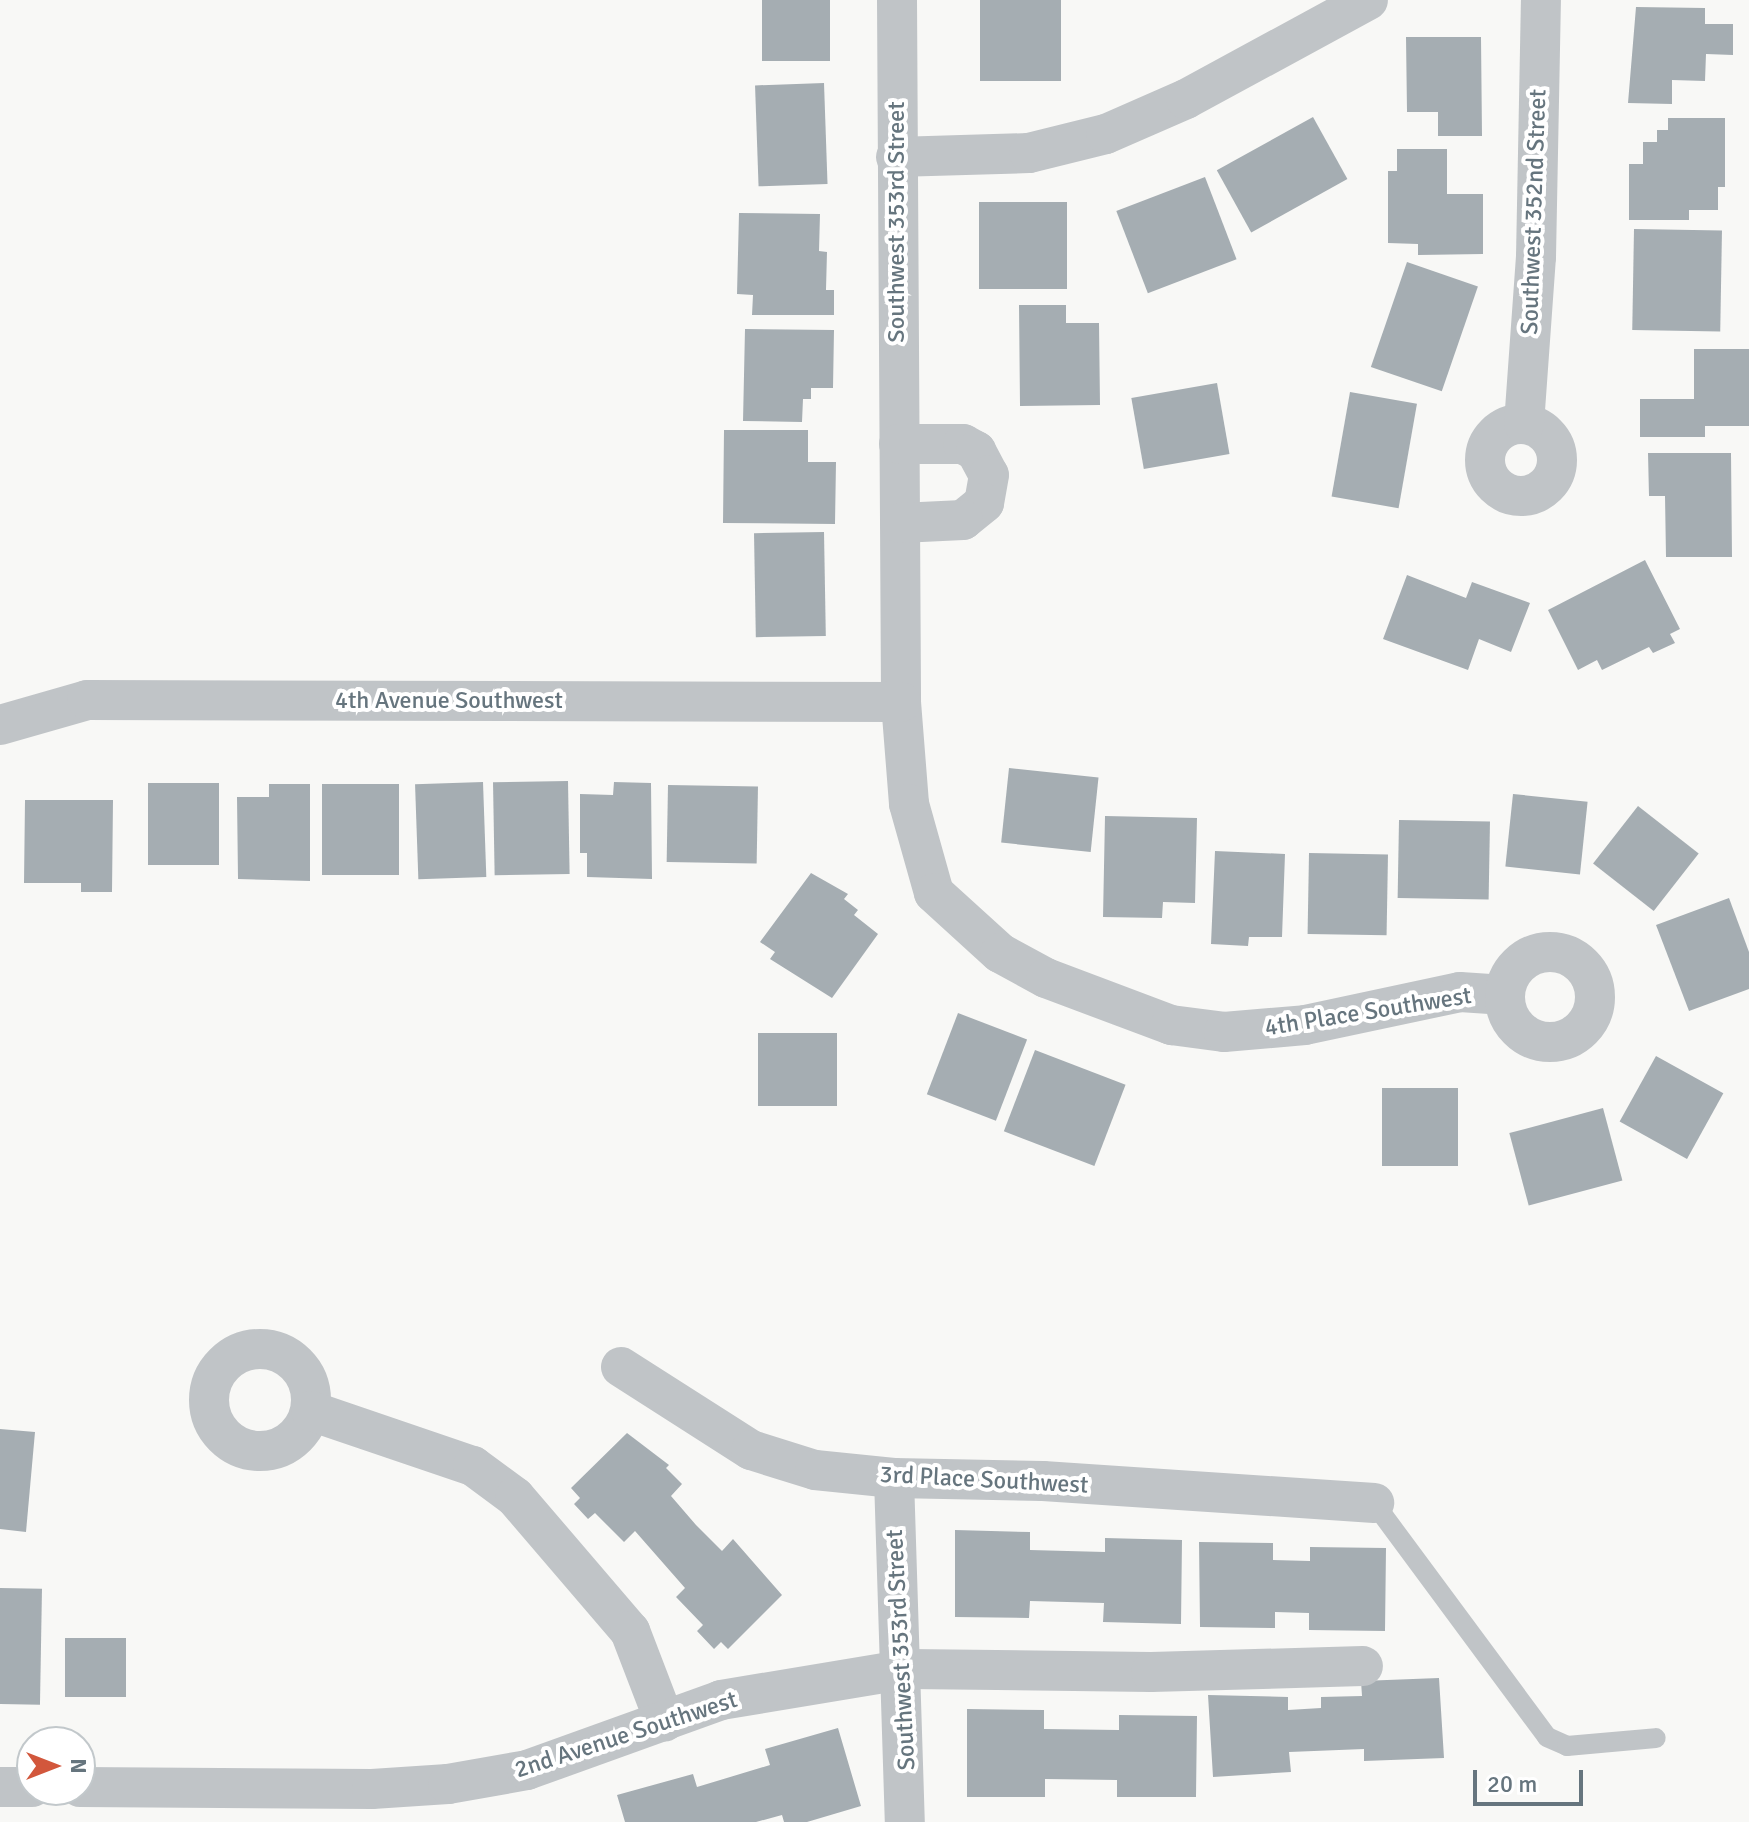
<!DOCTYPE html>
<style>
body{margin:0}
#map{position:relative;width:1749px;height:1822px;overflow:hidden;background:#f8f8f6;font-family:Signika,sans-serif}
div>[style]{position:absolute}
[style*='--x']{left:calc(var(--x)*1px);top:calc(var(--y)*1px);width:calc(var(--w)*1px);rotate:calc(var(--a)*1deg)}
.building>*{inset:0;background:#a5adb2;transform-origin:0 0}
.service>*{height:20px;margin:-10px;padding:0 10px;transform-origin:10px;border-radius:10px;background:#c0c4c7}
.minor>*{height:40px;margin:-20px;padding:0 20px;transform-origin:20px;border-radius:20px;background:#c0c4c7}
.minor>.ring{margin:-20px;padding:0;box-sizing:content-box;background:none;border:40px solid #c0c4c7;border-radius:50%}
span{translate:-50% -50%;white-space:nowrap;text-align:center;line-height:1.15;-webkit-text-stroke:8px #fff;paint-order:stroke}
.street-label{font-size:24px;color:#66757e}
.north{position:absolute;left:16px;top:1726px;width:80px;height:80px;box-sizing:border-box;background:#fff;border:2px solid #c2c8cb;border-radius:50%;rotate:90deg;font-size:22px;font-weight:700;line-height:32px;text-align:center;color:#66757e}
.north::after{content:'';display:block;margin:auto;width:28px;height:36px;background:#d2573c;clip-path:polygon(50% 0,100% 100%,50% 72%,0 100%)}
.scale{position:absolute;left:1473px;top:1770px;width:110px;height:36px;box-sizing:border-box;border:4px solid #66757e;border-top:0;padding-left:10px;font-size:24px;line-height:28px;white-space:nowrap;color:#66757e;-webkit-text-stroke:6px #fff;paint-order:stroke}
</style>
<div id="map">
<div class="building">
<div style="left:762px;top:0;width:68px;height:61px"></div>
<div style="left:980px;top:0;width:81px;height:81px"></div>
<div style="clip-path:polygon(1636px 7px,1705px 8px,1705px 24px,1733px 24px,1733px 55px,1706px 54px,1705px 81px,1672px 80px,1672px 104px,1628px 103px)"></div>
<div style="clip-path:polygon(1406px 37px,1481px 37px,1482px 136px,1438px 136px,1438px 112px,1407px 112px)"></div>
<div style="left:824px;top:83px;width:101px;height:69px;rotate:88deg"></div>
<div style="left:1313px;top:117px;width:71px;height:110px;rotate:61deg"></div>
<div style="clip-path:polygon(1668px 118px,1725px 118px,1725px 187px,1718px 187px,1718px 210px,1689px 210px,1689px 220px,1629px 220px,1629px 164px,1643px 164px,1643px 142px,1657px 142px,1657px 130px,1668px 130px)"></div>
<div style="clip-path:polygon(1397px 149px,1447px 149px,1447px 194px,1483px 194px,1483px 254px,1418px 255px,1418px 244px,1388px 243px,1388px 171px,1397px 171px)"></div>
<div style="left:1205px;top:177px;width:88px;height:95px;rotate:69deg"></div>
<div style="left:979px;top:202px;width:88px;height:87px"></div>
<div style="clip-path:polygon(739px 213px,820px 214px,819px 251px,827px 252px,826px 290px,834px 290px,834px 315px,752px 315px,753px 295px,737px 294px)"></div>
<div style="left:1634px;top:229px;width:88px;height:101px;rotate:1deg"></div>
<div style="left:1407px;top:262px;width:75px;height:111px;rotate:19deg"></div>
<div style="clip-path:polygon(1019px 305px,1066px 305px,1066px 323px,1099px 323px,1100px 405px,1020px 406px)"></div>
<div style="clip-path:polygon(745px 329px,834px 330px,833px 388px,811px 388px,811px 399px,803px 399px,802px 422px,743px 421px)"></div>
<div style="clip-path:polygon(1694px 349px,1749px 349px,1749px 426px,1705px 426px,1705px 437px,1640px 437px,1640px 399px,1694px 399px)"></div>
<div style="left:1217px;top:383px;width:72px;height:87px;rotate:80deg"></div>
<div style="left:1350px;top:392px;width:68px;height:106px;rotate:10deg"></div>
<div style="clip-path:polygon(724px 430px,808px 430px,808px 462px,836px 462px,835px 524px,723px 523px)"></div>
<div style="clip-path:polygon(1648px 453px,1731px 453px,1732px 557px,1666px 557px,1665px 496px,1649px 496px)"></div>
<div style="left:824px;top:532px;width:104px;height:70px;rotate:89deg"></div>
<div style="clip-path:polygon(1645px 560px,1680px 629px,1670px 634px,1675px 643px,1653px 653px,1649px 647px,1602px 670px,1597px 660px,1578px 670px,1548px 610px)"></div>
<div style="clip-path:polygon(1407px 575px,1466px 598px,1472px 582px,1530px 603px,1511px 652px,1479px 639px,1468px 670px,1383px 639px)"></div>
<div style="left:1009px;top:768px;width:90px;height:75px;rotate:6deg"></div>
<div style="left:568px;top:781px;width:93px;height:75px;rotate:89deg"></div>
<div style="left:483px;top:782px;width:95px;height:68px;rotate:88deg"></div>
<div style="clip-path:polygon(614px 782px,651px 783px,652px 879px,587px 877px,587px 853px,580px 853px,580px 794px,613px 795px)"></div>
<div style="left:148px;top:783px;width:71px;height:82px"></div>
<div style="clip-path:polygon(269px 784px,310px 784px,310px 881px,238px 879px,237px 797px,269px 797px)"></div>
<div style="left:322px;top:784px;width:77px;height:91px"></div>
<div style="left:668px;top:785px;width:90px;height:77px;rotate:1deg"></div>
<div style="left:1513px;top:794px;width:75px;height:73px;rotate:6deg"></div>
<div style="clip-path:polygon(25px 800px,113px 800px,112px 892px,81px 892px,81px 883px,24px 883px)"></div>
<div style="left:1638px;top:806px;width:77px;height:73px;rotate:38deg"></div>
<div style="clip-path:polygon(1105px 816px,1197px 818px,1195px 903px,1163px 902px,1162px 918px,1103px 917px)"></div>
<div style="left:1399px;top:820px;width:91px;height:78px;rotate:1deg"></div>
<div style="clip-path:polygon(1215px 851px,1285px 854px,1282px 937px,1249px 937px,1248px 946px,1211px 944px)"></div>
<div style="left:1309px;top:853px;width:79px;height:81px;rotate:1deg"></div>
<div style="clip-path:polygon(811px 873px,848px 894px,844px 899px,858px 910px,854px 915px,878px 934px,832px 998px,770px 959px,775px 952px,760px 942px)"></div>
<div style="clip-path:polygon(1729px 898px,1749px 952px,1749px 989px,1689px 1011px,1656px 925px)"></div>
<div style="left:958px;top:1013px;width:74px;height:87px;rotate:21deg"></div>
<div style="left:758px;top:1033px;width:79px;height:73px"></div>
<div style="left:1035px;top:1050px;width:97px;height:87px;rotate:21deg"></div>
<div style="left:1656px;top:1056px;width:77px;height:75px;rotate:29deg"></div>
<div style="left:1382px;top:1088px;width:76px;height:78px"></div>
<div style="left:1603px;top:1108px;width:75px;height:97px;rotate:75deg"></div>
<div style="clip-path:polygon(0 1429px,35px 1432px,26px 1532px,0 1529px)"></div>
<div style="clip-path:polygon(627px 1433px,669px 1465px,666px 1468px,682px 1484px,671px 1496px,696px 1525px,722px 1551px,733px 1539px,782px 1595px,728px 1649px,721px 1642px,714px 1649px,697px 1631px,703px 1625px,676px 1597px,685px 1588px,635px 1531px,624px 1542px,595px 1513px,588px 1519px,574px 1504px,580px 1498px,571px 1488px)"></div>
<div style="clip-path:polygon(955px 1530px,1030px 1532px,1030px 1550px,1105px 1552px,1105px 1538px,1182px 1540px,1181px 1624px,1103px 1622px,1104px 1603px,1030px 1601px,1029px 1618px,955px 1617px)"></div>
<div style="clip-path:polygon(1199px 1542px,1273px 1543px,1273px 1560px,1310px 1561px,1310px 1547px,1386px 1548px,1385px 1631px,1309px 1630px,1309px 1613px,1275px 1612px,1275px 1628px,1200px 1627px)"></div>
<div style="left:0;top:1588px;width:42px;height:116px;rotate:1deg"></div>
<div style="left:65px;top:1638px;width:61px;height:59px"></div>
<div style="clip-path:polygon(1439px 1678px,1444px 1758px,1364px 1761px,1364px 1749px,1289px 1752px,1291px 1772px,1213px 1777px,1208px 1695px,1288px 1697px,1288px 1710px,1321px 1708px,1321px 1697px,1362px 1696px,1361px 1681px)"></div>
<div style="clip-path:polygon(967px 1709px,1044px 1710px,1044px 1729px,1119px 1730px,1119px 1715px,1197px 1716px,1196px 1797px,1117px 1797px,1117px 1780px,1045px 1779px,1045px 1797px,967px 1797px)"></div>
<div style="clip-path:polygon(838px 1728px,861px 1806px,807px 1822px,784px 1822px,782px 1815px,756px 1822px,625px 1822px,617px 1795px,693px 1774px,697px 1787px,770px 1765px,765px 1749px)"></div>
</div>
<div class="service">
<div style="--x:1374;--y:1503;--w:291;--a:53.5"></div>
<div style="--x:1547;--y:1737;--w:22;--a:24"></div>
<div style="--x:1567;--y:1746;--w:89;--a:-5.1"></div>
</div>
<div class="minor">
<div style="--x:897;--y:0;--w:702;--a:89.67"></div>
<div style="--x:901;--y:702;--w:102;--a:85.5"></div>
<div style="--x:909;--y:804;--w:92;--a:74.3"></div>
<div style="--x:934;--y:893;--w:89;--a:42.3"></div>
<div style="--x:1000;--y:953;--w:52;--a:28.5"></div>
<div style="--x:1046;--y:978;--w:134;--a:20.6"></div>
<div style="--x:1171;--y:1025;--w:53;--a:7.5"></div>
<div style="--x:1224;--y:1032;--w:81;--a:-4.9"></div>
<div style="--x:1305;--y:1025;--w:158;--a:-12"></div>
<div style="--x:1460;--y:992;--w:45;--a:3.8"></div>
<div style="--x:896;--y:157;--w:133;--a:-1.7"></div>
<div style="--x:1029;--y:153;--w:79;--a:-13.9"></div>
<div style="--x:1106;--y:134;--w:87;--a:-23.6"></div>
<div style="--x:1186;--y:99;--w:207;--a:-28.5"></div>
<div class="ring" style="left:1485px;top:424px;width:32px;height:32px"></div>
<div style="--x:1524;--y:424;--w:167;--a:-85.9"></div>
<div style="--x:1536;--y:257;--w:257;--a:-88.9"></div>
<div style="--x:899;--y:444;--w:64;--a:0"></div>
<div style="--x:963;--y:444;--w:15;--a:28"></div>
<div style="--x:976;--y:451;--w:27;--a:62"></div>
<div style="--x:989;--y:475;--w:28;--a:100"></div>
<div style="--x:984;--y:503;--w:27;--a:141"></div>
<div style="--x:963;--y:520;--w:63;--a:177.3"></div>
<div style="--x:0;--y:725;--w:91;--a:-16"></div>
<div style="--x:87;--y:700;--w:814;--a:0.14"></div>
<div class="ring" style="left:1505px;top:952px;width:50px;height:50px"></div>
<div class="ring" style="left:209px;top:1349px;width:62px;height:62px"></div>
<div style="--x:621;--y:1367;--w:154;--a:32.6"></div>
<div style="--x:751;--y:1450;--w:67;--a:17.4"></div>
<div style="--x:815;--y:1470;--w:79;--a:5.8"></div>
<div style="--x:894;--y:1478;--w:149;--a:1.2"></div>
<div style="--x:1043;--y:1481;--w:332;--a:3.8"></div>
<div style="--x:311;--y:1411;--w:171;--a:18.8"></div>
<div style="--x:473;--y:1466;--w:52;--a:36.4"></div>
<div style="--x:515;--y:1497;--w:177;--a:49.4"></div>
<div style="--x:630;--y:1631;--w:97;--a:69"></div>
<div style="--x:894;--y:1478;--w:344;--a:88.2"></div>
<div style="--x:0;--y:1787;--w:32;--a:0"></div>
<div style="--x:80;--y:1787;--w:292;--a:0.4"></div>
<div style="--x:372;--y:1789;--w:76;--a:-3.8"></div>
<div style="--x:448;--y:1784;--w:80;--a:-10"></div>
<div style="--x:527;--y:1770;--w:206;--a:-19.8"></div>
<div style="--x:721;--y:1700;--w:191;--a:-9.4"></div>
<div style="--x:909;--y:1669;--w:242;--a:0.7"></div>
<div style="--x:1151;--y:1672;--w:212;--a:-1.6"></div>
</div>
<div class="street-label">
<span style="left:1534px;top:212px;rotate:-88deg">Southwest 352nd Street</span>
<span style="left:897px;top:222px;rotate:-90deg">Southwest 353rd Street</span>
<span style="left:449px;top:701px">4th Avenue Southwest</span>
<span style="left:1368px;top:1012px;rotate:-9deg">4th Place Southwest</span>
<span style="left:984px;top:1480px;rotate:3deg">3rd Place Southwest</span>
<span style="left:901px;top:1650px;rotate:-93deg">Southwest 353rd Street</span>
<span style="left:626px;top:1735px;rotate:-18deg">2nd Avenue Southwest</span>
</div>
<div class="north">N</div>
<div class="scale">20 m</div>
</div>
